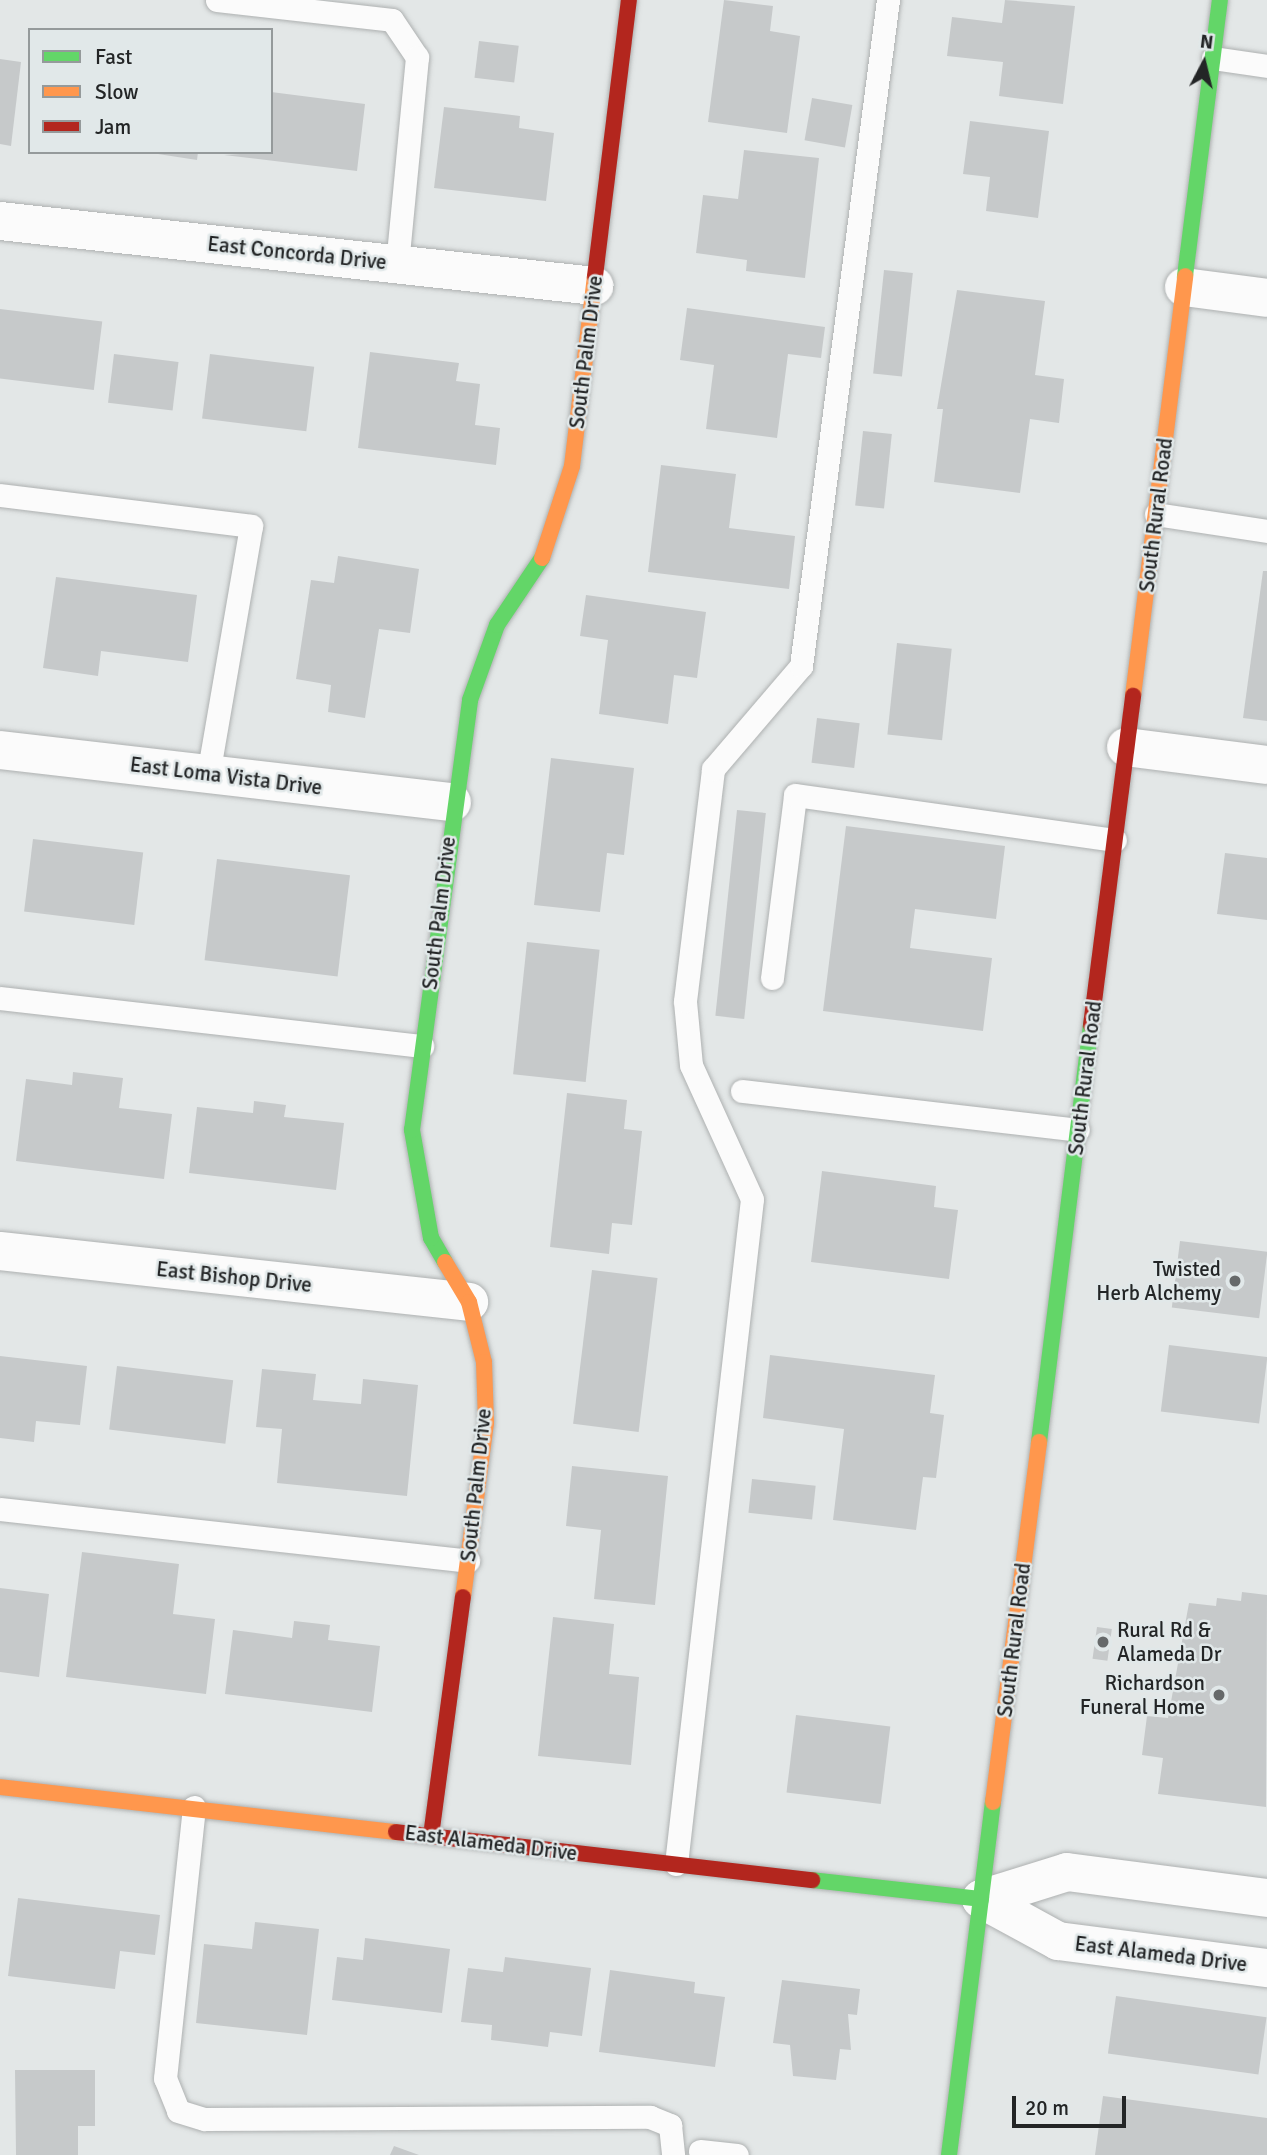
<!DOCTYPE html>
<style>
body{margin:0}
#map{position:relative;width:1267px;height:2155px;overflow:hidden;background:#e3e7e7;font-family:Signika,sans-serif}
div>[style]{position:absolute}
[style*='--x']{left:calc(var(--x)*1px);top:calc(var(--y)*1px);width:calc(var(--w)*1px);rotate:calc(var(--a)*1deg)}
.building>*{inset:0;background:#c6c9ca;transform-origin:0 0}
.roads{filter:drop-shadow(0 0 2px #aeb1b1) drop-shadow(0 0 2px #aeb1b1)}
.lane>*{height:23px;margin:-11.5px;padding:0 11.5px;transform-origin:11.5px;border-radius:11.5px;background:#fbfbfb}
.street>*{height:38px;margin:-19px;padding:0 19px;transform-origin:19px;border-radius:19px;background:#fbfbfb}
.fast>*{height:16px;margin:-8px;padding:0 8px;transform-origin:8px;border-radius:8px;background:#63d668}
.slow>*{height:16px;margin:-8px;padding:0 8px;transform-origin:8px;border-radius:8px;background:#ff974d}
.jam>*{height:16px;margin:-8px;padding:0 8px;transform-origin:8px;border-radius:8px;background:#b3261e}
.dots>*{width:19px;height:19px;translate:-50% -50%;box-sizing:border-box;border:4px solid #e1e8e9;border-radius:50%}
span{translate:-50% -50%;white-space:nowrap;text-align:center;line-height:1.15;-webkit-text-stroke:5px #e1e8e9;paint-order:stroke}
.street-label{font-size:21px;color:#232526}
.poi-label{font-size:21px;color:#232526}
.right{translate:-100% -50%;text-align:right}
.left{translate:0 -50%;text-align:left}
.legend{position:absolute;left:28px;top:28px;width:245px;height:126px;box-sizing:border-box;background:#e1e8e9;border:2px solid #959a9b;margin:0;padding:9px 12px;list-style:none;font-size:21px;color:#232526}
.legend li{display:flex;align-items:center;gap:14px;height:35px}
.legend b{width:35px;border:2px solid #959a9b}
.north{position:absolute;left:1169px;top:28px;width:70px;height:70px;-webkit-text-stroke:5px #e1e8e9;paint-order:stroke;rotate:7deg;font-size:19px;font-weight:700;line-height:28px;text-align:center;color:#232526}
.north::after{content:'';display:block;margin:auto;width:24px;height:32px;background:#232526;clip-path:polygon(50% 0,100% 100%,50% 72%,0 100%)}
.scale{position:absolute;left:1012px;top:2096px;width:114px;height:32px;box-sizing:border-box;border:4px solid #232526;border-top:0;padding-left:9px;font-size:21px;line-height:24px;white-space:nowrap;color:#232526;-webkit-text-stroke:5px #e1e8e9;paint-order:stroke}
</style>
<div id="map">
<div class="building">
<div style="clip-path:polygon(724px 0,773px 6px,770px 31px,800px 36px,787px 133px,708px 122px)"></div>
<div style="clip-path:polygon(1005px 0,1075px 6px,1063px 104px,999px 96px,1003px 62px,947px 56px,952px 17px,1002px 23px)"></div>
<div style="left:479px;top:41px;width:40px;height:37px;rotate:7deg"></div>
<div style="clip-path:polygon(0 59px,21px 62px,11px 146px,0 144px)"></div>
<div style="clip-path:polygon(271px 92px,365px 104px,357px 171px,224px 155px,271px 152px)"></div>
<div style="left:812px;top:98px;width:41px;height:43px;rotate:10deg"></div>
<div style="clip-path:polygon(444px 107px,520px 116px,519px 128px,554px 133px,546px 201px,434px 188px)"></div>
<div style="clip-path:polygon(970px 121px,1049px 131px,1038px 218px,986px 211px,990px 177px,963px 174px)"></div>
<div style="clip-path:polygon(744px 150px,819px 158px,805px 278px,746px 271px,747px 260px,696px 253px,703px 195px,738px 199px)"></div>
<div style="clip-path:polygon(145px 152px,198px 152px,197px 160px)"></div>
<div style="left:884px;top:270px;width:29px;height:104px;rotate:6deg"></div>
<div style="clip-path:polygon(957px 290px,1045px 301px,1035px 375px,1064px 379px,1059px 423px,1030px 419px,1020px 493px,934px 482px,943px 409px,937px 409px)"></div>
<div style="clip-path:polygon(687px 308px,825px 327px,821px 358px,788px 354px,777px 438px,706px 429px,714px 365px,680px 360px)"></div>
<div style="left:0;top:309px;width:103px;height:69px;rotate:7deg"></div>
<div style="clip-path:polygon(370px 352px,459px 363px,456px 381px,480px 384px,475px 425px,500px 428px,496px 465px,358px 448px)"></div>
<div style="left:114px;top:354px;width:65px;height:49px;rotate:7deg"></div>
<div style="left:210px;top:354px;width:105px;height:65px;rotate:7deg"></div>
<div style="left:863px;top:431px;width:29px;height:75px;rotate:6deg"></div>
<div style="clip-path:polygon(661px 465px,736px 474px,729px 528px,795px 536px,789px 589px,648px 572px)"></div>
<div style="clip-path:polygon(338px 556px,419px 569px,410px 633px,379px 629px,365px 718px,328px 712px,331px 685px,296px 679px,311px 580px,334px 583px)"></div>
<div style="clip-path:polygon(1263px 571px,1267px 571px,1267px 721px,1243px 718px)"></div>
<div style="clip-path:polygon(56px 577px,197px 595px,188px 662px,101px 651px,98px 676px,43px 668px)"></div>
<div style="clip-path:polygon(586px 595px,706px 612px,697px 678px,674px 675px,668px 724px,599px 714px,608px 640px,580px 636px)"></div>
<div style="left:897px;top:643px;width:55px;height:92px;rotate:6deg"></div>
<div style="left:817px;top:718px;width:43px;height:45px;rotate:7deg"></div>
<div style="clip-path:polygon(551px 758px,634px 768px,624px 855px,607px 853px,600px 912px,534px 905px)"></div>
<div style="left:737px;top:810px;width:29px;height:207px;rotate:6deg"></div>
<div style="clip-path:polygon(846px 826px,1005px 846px,996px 919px,915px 909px,910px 948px,992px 958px,983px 1031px,823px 1011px)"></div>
<div style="left:33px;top:839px;width:111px;height:73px;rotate:7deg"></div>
<div style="clip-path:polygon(1225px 853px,1267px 858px,1267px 920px,1217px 914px)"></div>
<div style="left:217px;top:859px;width:134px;height:102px;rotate:7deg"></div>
<div style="left:527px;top:942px;width:73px;height:133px;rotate:6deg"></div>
<div style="clip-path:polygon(73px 1072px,123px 1078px,119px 1108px,172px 1114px,164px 1179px,16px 1161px,26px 1079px,72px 1085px)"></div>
<div style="clip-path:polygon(567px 1093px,627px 1100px,624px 1129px,642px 1131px,632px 1225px,612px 1223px,609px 1254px,550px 1247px)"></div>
<div style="clip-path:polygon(254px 1101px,286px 1105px,284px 1117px,344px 1123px,336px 1190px,189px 1173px,197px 1107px,253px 1113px)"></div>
<div style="clip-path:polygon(822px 1171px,936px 1186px,934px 1207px,958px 1210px,949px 1279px,811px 1262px)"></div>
<div style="left:1180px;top:1241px;width:88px;height:67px;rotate:7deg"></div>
<div style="left:592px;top:1270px;width:66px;height:155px;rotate:7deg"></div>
<div style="left:1169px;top:1345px;width:99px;height:67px;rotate:7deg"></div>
<div style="clip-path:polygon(770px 1355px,935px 1375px,930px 1413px,944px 1415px,936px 1478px,923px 1477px,916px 1530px,833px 1520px,844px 1429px,763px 1418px)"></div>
<div style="clip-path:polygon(0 1356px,87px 1366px,80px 1425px,36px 1421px,34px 1442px,0 1438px)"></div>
<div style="left:117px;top:1366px;width:117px;height:64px;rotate:7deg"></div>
<div style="clip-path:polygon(262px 1369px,316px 1374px,313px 1400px,361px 1404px,363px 1379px,418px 1385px,407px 1496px,277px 1483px,282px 1429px,256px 1427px)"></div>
<div style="clip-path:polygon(572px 1466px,668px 1476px,655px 1605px,594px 1599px,601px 1530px,566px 1526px)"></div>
<div style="left:752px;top:1479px;width:64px;height:34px;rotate:6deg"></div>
<div style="clip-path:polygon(82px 1552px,179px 1564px,173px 1614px,215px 1619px,206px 1694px,66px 1677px)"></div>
<div style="clip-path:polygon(0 1588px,49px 1594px,39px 1677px,0 1672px)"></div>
<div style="clip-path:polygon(1242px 1592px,1267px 1595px,1266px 1807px,1158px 1794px,1163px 1758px,1142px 1755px,1147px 1716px,1168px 1718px,1189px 1603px,1216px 1606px,1217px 1598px,1241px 1601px)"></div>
<div style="clip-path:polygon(553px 1617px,614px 1624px,609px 1674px,639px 1677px,631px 1765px,538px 1756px)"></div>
<div style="clip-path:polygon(294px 1621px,330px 1625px,328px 1640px,380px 1646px,372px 1712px,225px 1694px,233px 1630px,292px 1638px)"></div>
<div style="left:1097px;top:1627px;width:15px;height:32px;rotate:8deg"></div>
<div style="left:796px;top:1715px;width:95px;height:78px;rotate:7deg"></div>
<div style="clip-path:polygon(18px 1898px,160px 1915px,155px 1955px,120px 1951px,115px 1989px,8px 1976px)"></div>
<div style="clip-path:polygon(255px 1922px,319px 1929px,307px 2035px,196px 2023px,204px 1944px,252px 1949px)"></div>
<div style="clip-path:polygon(365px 1938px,450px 1949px,442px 2013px,332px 2000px,337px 1957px,363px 1960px)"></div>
<div style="clip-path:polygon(505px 1957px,591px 1968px,582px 2036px,550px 2032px,548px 2047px,491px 2040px,492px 2025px,461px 2022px,468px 1968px,503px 1972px)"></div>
<div style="clip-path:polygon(610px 1970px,695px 1982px,694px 1993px,725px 1997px,715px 2067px,599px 2052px)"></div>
<div style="clip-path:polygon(782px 1980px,860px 1989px,857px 2015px,848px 2014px,851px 2050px,840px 2049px,836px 2080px,793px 2076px,790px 2045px,773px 2043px)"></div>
<div style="left:1116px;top:1996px;width:152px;height:58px;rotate:8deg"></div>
<div style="clip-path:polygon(15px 2070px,95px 2070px,95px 2126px,78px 2126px,78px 2155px,16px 2155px)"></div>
<div style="clip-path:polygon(1103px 2096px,1267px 2118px,1267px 2155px,1095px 2155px)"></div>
<div style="clip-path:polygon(394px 2146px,419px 2155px,390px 2155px)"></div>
</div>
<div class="roads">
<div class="lane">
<div style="--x:217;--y:0;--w:176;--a:6.5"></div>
<div style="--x:392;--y:20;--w:45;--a:56"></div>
<div style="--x:417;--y:57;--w:208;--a:95.5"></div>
<div style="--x:1213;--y:58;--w:55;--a:8.4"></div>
<div style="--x:0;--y:495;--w:253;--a:7"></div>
<div style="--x:251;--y:526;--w:252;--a:99.8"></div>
<div style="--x:1156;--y:514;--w:112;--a:8.7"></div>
<div style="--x:772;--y:978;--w:184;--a:-82.8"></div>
<div style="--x:795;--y:795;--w:323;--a:8"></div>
<div style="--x:0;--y:998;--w:425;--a:6.5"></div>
<div style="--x:742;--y:1091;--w:338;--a:6.6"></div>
<div style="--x:0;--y:1509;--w:471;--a:6.3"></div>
<div style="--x:194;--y:1807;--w:273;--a:96.1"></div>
<div style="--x:165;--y:2078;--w:35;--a:68"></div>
<div style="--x:178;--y:2111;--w:28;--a:17"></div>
<div style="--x:205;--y:2119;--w:445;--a:-0.3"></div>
<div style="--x:650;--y:2117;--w:22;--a:22"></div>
<div style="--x:670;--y:2125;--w:30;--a:84"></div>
<div style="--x:676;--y:1864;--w:669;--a:-83.48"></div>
<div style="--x:752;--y:1199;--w:147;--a:-114.5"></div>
<div style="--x:691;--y:1065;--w:64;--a:-95.4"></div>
<div style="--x:685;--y:1001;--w:234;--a:-83.1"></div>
<div style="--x:713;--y:769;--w:135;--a:-49.5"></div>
<div style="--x:801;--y:666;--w:672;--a:-82.56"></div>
<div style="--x:700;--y:2151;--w:37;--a:6"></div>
</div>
<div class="street">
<div style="--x:0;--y:221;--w:598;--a:6.24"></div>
<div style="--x:1184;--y:287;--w:84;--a:7.5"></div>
<div style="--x:1126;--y:747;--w:142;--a:7.3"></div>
<div style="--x:0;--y:750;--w:455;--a:6.6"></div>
<div style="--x:0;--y:1251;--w:472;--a:6.2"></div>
<div style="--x:981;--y:1899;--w:88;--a:28.6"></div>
<div style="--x:1058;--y:1941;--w:211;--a:7.4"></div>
<div style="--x:981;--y:1899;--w:90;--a:-17.4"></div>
<div style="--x:1067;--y:1872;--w:202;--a:7.4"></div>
</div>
<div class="fast">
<div style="--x:1185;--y:276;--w:278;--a:-82.8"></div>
<div style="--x:445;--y:1262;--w:28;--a:-120"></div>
<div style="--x:431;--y:1238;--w:110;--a:-100"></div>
<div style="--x:412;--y:1130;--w:434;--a:-82.3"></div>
<div style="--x:470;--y:700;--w:80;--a:-70.2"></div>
<div style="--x:497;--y:625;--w:81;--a:-56.1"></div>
<div style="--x:1039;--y:1442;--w:420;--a:-82.9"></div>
<div style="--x:812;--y:1880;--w:170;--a:6.4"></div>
<div style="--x:949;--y:2155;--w:356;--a:-82.9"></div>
</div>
<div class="slow">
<div style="--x:542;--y:558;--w:97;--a:-71.9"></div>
<div style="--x:572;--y:466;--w:191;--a:-83.1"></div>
<div style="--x:1133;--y:696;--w:423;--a:-82.9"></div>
<div style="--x:445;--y:1262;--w:47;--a:59"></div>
<div style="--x:469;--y:1302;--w:62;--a:76"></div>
<div style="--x:484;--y:1362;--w:61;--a:88.1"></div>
<div style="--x:486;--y:1423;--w:176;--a:97.5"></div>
<div style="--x:0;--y:1787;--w:399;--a:6.5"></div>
<div style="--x:993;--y:1802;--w:363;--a:-82.7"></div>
</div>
<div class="jam">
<div style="--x:595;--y:276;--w:278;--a:-83"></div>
<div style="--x:1091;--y:1025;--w:332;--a:-82.7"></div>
<div style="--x:396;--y:1832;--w:419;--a:6.6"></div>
<div style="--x:431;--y:1836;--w:241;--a:-82.4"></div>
</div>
</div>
<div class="dots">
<div style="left:1235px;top:1281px;background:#66696a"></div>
<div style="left:1103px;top:1642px;background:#66696a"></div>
<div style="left:1219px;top:1695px;background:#66696a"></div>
</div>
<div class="street-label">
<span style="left:297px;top:253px;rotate:6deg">East Concorda Drive</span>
<span style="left:586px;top:352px;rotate:-83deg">South Palm Drive</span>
<span style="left:1156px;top:515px;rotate:-83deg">South Rural Road</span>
<span style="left:226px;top:776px;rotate:7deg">East Loma Vista Drive</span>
<span style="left:439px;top:913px;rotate:-83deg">South Palm Drive</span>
<span style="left:1085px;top:1078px;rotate:-83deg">South Rural Road</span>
<span style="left:234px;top:1277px;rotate:6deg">East Bishop Drive</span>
<span style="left:476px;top:1485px;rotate:-84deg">South Palm Drive</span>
<span style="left:1014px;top:1640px;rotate:-83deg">South Rural Road</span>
<span style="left:491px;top:1843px;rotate:7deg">East Alameda Drive</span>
<span style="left:1161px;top:1954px;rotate:7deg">East Alameda Drive</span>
</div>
<div class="poi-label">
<span class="right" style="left:1221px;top:1281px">Twisted<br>Herb Alchemy</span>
<span class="left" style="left:1117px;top:1642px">Rural Rd &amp;<br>Alameda Dr</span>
<span class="right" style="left:1205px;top:1695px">Richardson<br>Funeral Home</span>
</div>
<ul class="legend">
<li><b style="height:9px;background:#63d668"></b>Fast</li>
<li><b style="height:9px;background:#ff974d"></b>Slow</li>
<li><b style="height:9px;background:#b3261e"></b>Jam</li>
</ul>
<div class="north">N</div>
<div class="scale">20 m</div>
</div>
